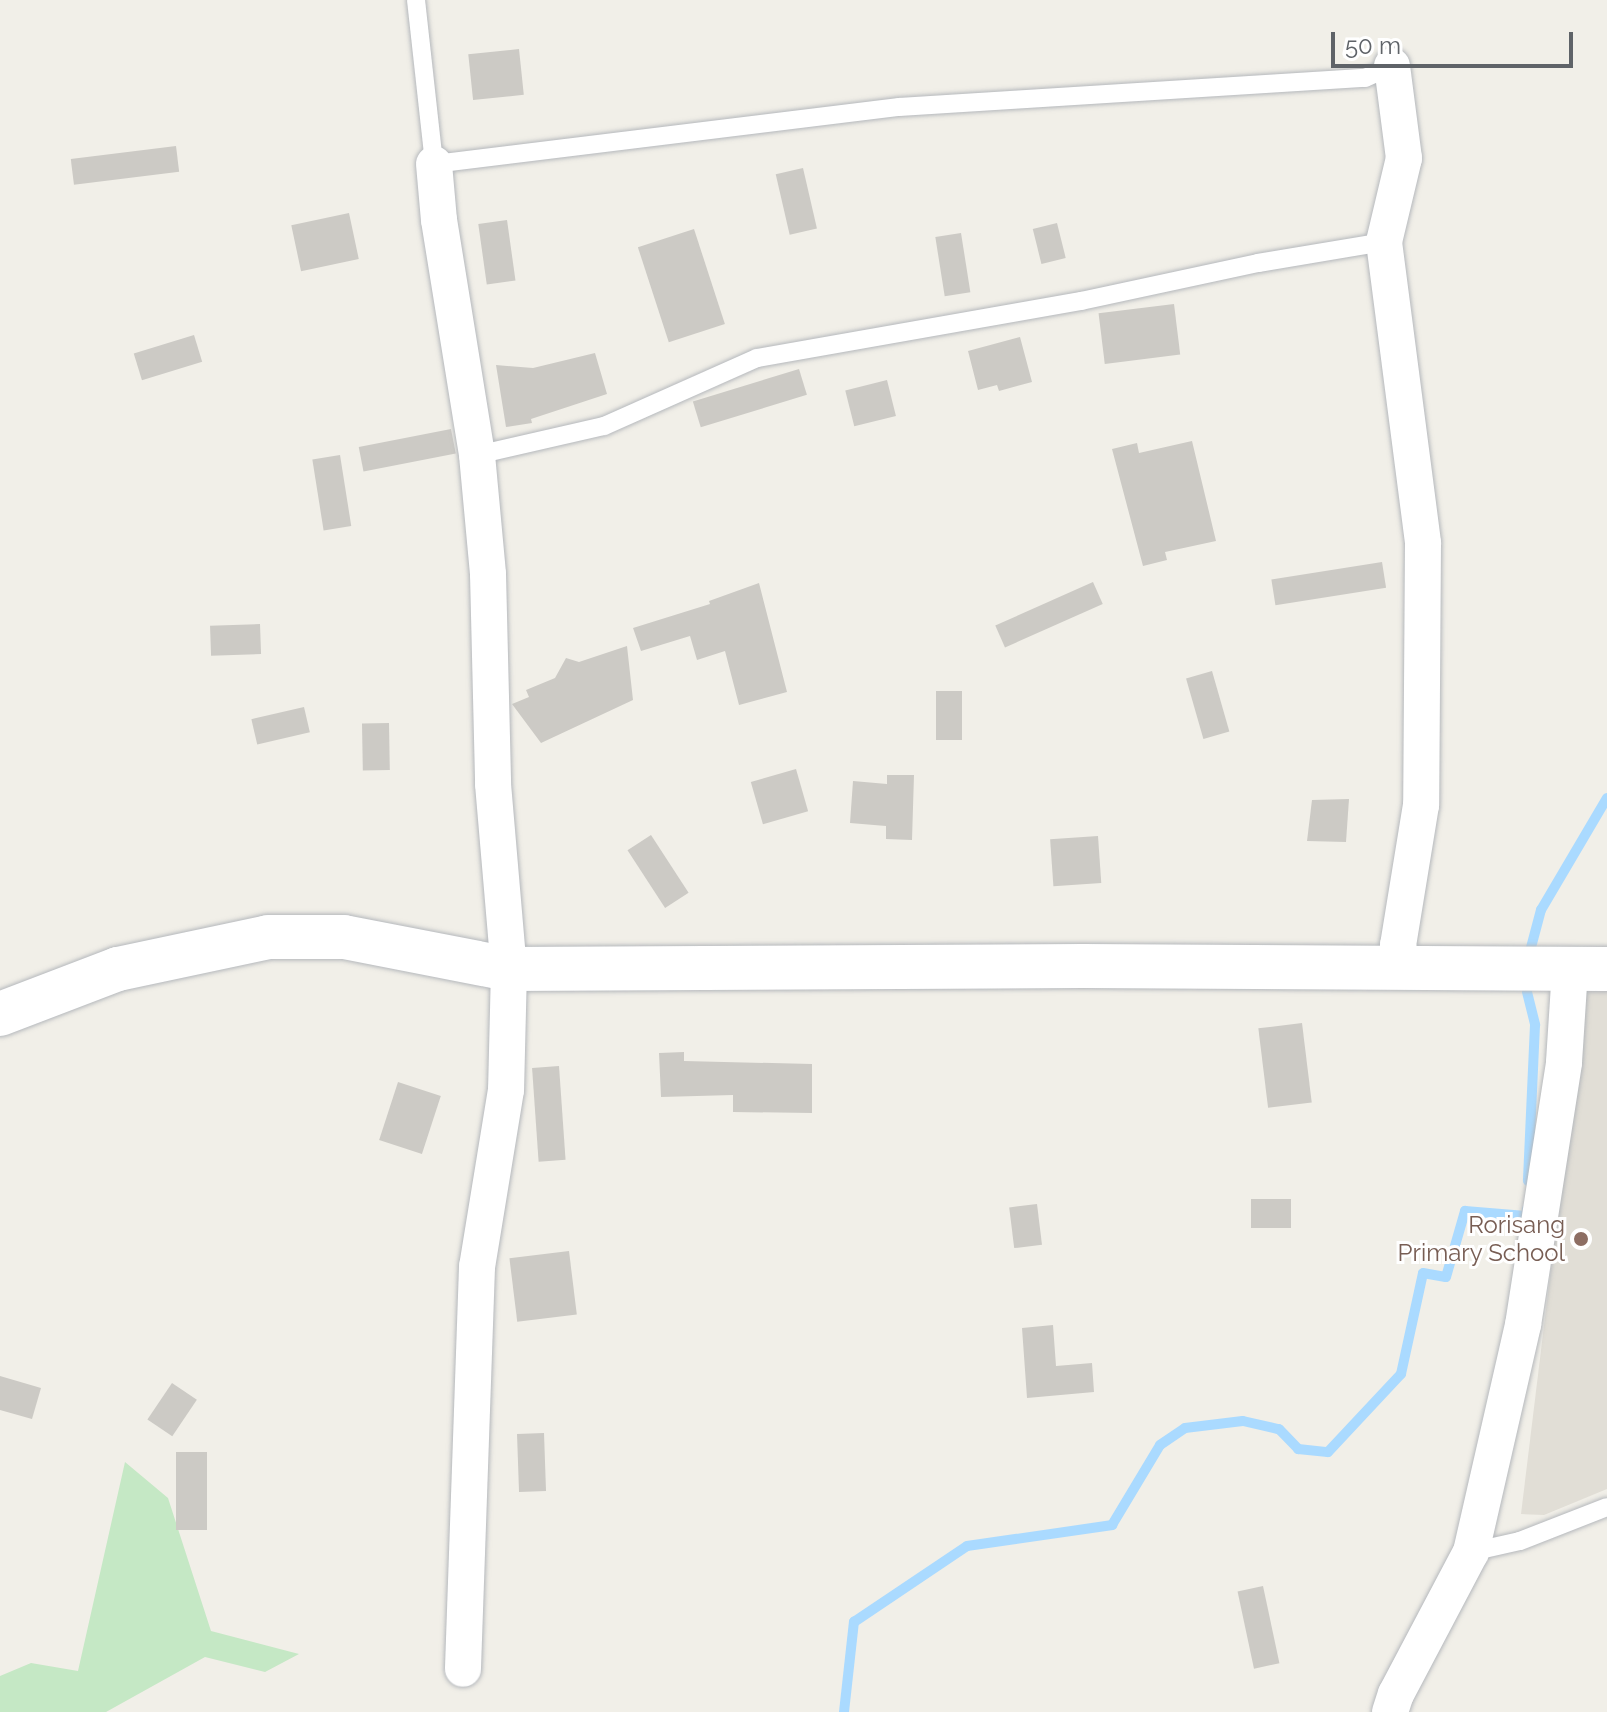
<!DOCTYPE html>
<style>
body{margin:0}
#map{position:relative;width:1607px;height:1712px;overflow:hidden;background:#f1efe8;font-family:Raleway,sans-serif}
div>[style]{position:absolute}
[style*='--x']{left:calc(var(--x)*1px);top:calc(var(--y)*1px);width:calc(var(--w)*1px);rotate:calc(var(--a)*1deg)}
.education>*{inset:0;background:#e1ded6}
.green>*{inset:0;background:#c5e8c5}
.stream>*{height:10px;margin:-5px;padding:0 5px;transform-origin:5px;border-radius:5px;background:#aadaff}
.building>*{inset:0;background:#cccac5;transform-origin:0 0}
.roads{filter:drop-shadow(0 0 2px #b5b8bc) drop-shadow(0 0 2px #b5b8bc)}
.lane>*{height:18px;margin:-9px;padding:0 9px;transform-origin:9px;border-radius:9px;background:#fff}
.street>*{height:36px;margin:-18px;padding:0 18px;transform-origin:18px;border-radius:18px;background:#fff}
.secondary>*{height:44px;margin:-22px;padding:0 22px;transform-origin:22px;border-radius:22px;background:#fff}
.dots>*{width:22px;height:22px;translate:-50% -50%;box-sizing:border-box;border:4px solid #fff;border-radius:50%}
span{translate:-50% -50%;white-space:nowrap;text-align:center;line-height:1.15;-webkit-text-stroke:6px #fff;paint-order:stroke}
.education-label{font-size:24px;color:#785e54}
.right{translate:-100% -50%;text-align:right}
.scale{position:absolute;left:1331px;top:32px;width:242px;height:36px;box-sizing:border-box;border:4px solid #5f6368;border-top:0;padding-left:10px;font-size:24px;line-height:28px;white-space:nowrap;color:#5f6368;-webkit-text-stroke:6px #fff;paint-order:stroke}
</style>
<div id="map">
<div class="education">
<div style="clip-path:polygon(1607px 989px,1607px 1489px,1544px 1515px,1521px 1514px,1585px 990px)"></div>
</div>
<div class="green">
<div style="clip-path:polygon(125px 1462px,168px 1498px,211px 1631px,299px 1654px,265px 1672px,205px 1657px,106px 1712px,0 1712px,0 1676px,31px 1663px,78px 1671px)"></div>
</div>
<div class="stream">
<div style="--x:1529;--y:955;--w:47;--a:-75.1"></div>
<div style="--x:1541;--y:910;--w:130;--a:-59.5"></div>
<div style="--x:1527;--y:992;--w:34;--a:76"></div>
<div style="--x:1535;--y:1025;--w:156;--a:92.6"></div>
<div style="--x:844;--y:1712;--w:91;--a:-83.7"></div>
<div style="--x:854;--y:1622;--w:136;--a:-33.9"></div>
<div style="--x:967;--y:1546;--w:147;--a:-8.2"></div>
<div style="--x:1112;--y:1525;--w:93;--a:-59"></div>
<div style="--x:1160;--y:1445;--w:30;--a:-34"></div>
<div style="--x:1185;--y:1428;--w:58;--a:-6.9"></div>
<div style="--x:1243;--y:1421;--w:37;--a:13"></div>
<div style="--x:1279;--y:1429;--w:28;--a:46"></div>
<div style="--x:1298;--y:1449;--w:30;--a:6"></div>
<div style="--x:1328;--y:1452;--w:107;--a:-46.9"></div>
<div style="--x:1401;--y:1374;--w:103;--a:-77.7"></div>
<div style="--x:1423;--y:1273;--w:23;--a:10"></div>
<div style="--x:1446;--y:1277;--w:69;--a:-73.9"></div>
<div style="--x:1465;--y:1211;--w:62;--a:4.6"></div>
<div style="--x:1527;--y:1216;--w:7;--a:-90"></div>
</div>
<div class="building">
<div style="left:519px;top:49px;width:46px;height:51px;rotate:84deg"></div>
<div style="left:176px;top:146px;width:26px;height:106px;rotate:83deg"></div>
<div style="left:803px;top:168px;width:62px;height:28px;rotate:77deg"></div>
<div style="left:349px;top:213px;width:47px;height:59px;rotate:78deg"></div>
<div style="left:507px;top:220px;width:61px;height:29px;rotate:82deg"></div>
<div style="left:1057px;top:223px;width:36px;height:25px;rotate:76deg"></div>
<div style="left:694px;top:229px;width:100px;height:59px;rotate:72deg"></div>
<div style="left:961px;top:233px;width:60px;height:26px;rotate:81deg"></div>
<div style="left:1174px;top:304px;width:51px;height:76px;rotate:83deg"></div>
<div style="left:194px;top:335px;width:28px;height:63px;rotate:73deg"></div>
<div style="clip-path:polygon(1020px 337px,1032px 382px,999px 391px,997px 385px,978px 390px,968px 351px)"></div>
<div style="clip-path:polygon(595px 353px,607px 394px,531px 419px,532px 423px,506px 427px,496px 365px,533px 368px)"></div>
<div style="left:799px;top:369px;width:27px;height:111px;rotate:73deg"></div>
<div style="left:887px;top:380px;width:37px;height:43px;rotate:76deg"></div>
<div style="left:451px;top:429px;width:25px;height:94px;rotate:79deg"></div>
<div style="clip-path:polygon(1192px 441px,1216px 541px,1165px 552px,1167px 560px,1143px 566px,1112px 449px,1137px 443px,1139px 453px)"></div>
<div style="left:340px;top:455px;width:72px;height:28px;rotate:81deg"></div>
<div style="left:1382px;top:562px;width:26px;height:112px;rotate:81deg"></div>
<div style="left:1093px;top:582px;width:24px;height:107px;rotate:66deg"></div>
<div style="clip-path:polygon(759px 583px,787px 692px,739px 705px,725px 651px,697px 660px,690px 636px,641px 651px,633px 628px,710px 604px,709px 601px)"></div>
<div style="left:260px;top:624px;width:30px;height:50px;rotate:88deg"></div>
<div style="clip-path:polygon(627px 646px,633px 700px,541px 743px,512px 704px,529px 697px,526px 690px,555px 678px,566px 658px,579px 662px)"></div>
<div style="left:1212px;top:671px;width:63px;height:27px;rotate:74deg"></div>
<div style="left:936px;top:691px;width:26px;height:49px"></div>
<div style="left:304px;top:707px;width:26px;height:54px;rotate:77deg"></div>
<div style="left:389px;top:723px;width:47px;height:27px;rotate:89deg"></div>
<div style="left:796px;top:769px;width:44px;height:47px;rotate:74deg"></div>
<div style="clip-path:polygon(887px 775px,914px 775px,912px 840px,886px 839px,886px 826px,850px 823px,853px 781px,887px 784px)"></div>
<div style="clip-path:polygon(1349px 799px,1346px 842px,1307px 841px,1312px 800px)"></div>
<div style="left:651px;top:835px;width:69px;height:28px;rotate:57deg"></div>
<div style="left:1098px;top:836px;width:47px;height:48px;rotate:86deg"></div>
<div style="left:1302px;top:1023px;width:80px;height:44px;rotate:83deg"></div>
<div style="clip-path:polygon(684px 1052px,684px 1061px,812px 1064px,812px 1113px,733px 1112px,733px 1095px,661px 1097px,659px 1053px)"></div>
<div style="left:559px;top:1066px;width:94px;height:27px;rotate:86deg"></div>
<div style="left:398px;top:1082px;width:45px;height:61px;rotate:18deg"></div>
<div style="left:1251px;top:1199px;width:40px;height:29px"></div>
<div style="left:1037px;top:1204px;width:41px;height:28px;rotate:83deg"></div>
<div style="left:569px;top:1251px;width:64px;height:60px;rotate:83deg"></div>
<div style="clip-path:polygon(1053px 1325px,1056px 1366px,1092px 1363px,1094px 1392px,1027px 1398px,1022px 1328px)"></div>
<div style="clip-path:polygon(0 1376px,41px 1388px,32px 1419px,0 1410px)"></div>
<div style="left:172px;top:1383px;width:30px;height:44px;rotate:34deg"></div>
<div style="left:544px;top:1433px;width:58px;height:27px;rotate:88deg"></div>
<div style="left:176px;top:1452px;width:31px;height:78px"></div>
<div style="left:1263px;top:1586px;width:79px;height:26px;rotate:78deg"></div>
</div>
<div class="roads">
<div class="lane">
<div style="--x:416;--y:0;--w:165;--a:83.7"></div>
<div style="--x:434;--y:164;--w:468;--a:-7"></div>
<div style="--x:899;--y:107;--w:467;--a:-3.6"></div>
<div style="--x:1365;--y:78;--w:30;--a:-24"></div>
<div style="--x:477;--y:455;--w:130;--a:-12.9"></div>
<div style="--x:604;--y:426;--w:167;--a:-24"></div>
<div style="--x:757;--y:358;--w:329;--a:-10"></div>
<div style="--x:1081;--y:301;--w:181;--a:-12.1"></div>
<div style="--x:1258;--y:263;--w:128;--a:-9.5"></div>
<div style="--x:1471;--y:1552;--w:50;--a:-12.7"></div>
<div style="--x:1520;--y:1541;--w:93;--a:-21.3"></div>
</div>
<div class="street">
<div style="--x:1392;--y:66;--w:93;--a:82.6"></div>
<div style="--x:1404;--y:158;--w:86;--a:103.4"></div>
<div style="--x:1384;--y:242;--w:304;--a:82.6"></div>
<div style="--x:1423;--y:543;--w:262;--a:90.4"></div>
<div style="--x:1421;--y:805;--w:142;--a:99.3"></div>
<div style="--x:1398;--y:945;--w:23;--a:80"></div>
<div style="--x:434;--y:164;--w:56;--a:84.9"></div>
<div style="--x:439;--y:220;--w:238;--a:80.8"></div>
<div style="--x:477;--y:455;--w:120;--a:84.7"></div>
<div style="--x:488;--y:574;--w:210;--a:88.6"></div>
<div style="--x:493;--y:784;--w:186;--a:85.1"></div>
<div style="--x:509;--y:969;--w:121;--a:91.4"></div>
<div style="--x:506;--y:1090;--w:179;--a:99.3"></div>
<div style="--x:477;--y:1267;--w:402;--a:92"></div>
<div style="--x:1390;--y:1712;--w:19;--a:-72"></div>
<div style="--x:1396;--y:1694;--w:161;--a:-62.2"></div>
<div style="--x:1471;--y:1552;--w:233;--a:-77.1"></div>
<div style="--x:1523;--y:1325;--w:266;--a:-81.1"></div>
<div style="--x:1564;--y:1062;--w:94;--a:-86.3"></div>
</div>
<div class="secondary">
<div style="--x:0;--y:1014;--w:126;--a:-20.9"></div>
<div style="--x:118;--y:969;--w:153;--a:-12"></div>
<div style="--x:268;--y:937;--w:76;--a:0"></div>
<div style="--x:344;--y:937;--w:168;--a:11"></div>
<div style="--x:509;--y:969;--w:574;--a:-0.3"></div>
<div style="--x:1083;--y:966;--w:524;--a:0.33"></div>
</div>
</div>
<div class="dots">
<div style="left:1581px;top:1239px;background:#8d6e63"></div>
</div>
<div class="education-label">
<span class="right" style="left:1565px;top:1239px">Rorisang<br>Primary School</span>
</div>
<div class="scale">50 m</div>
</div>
